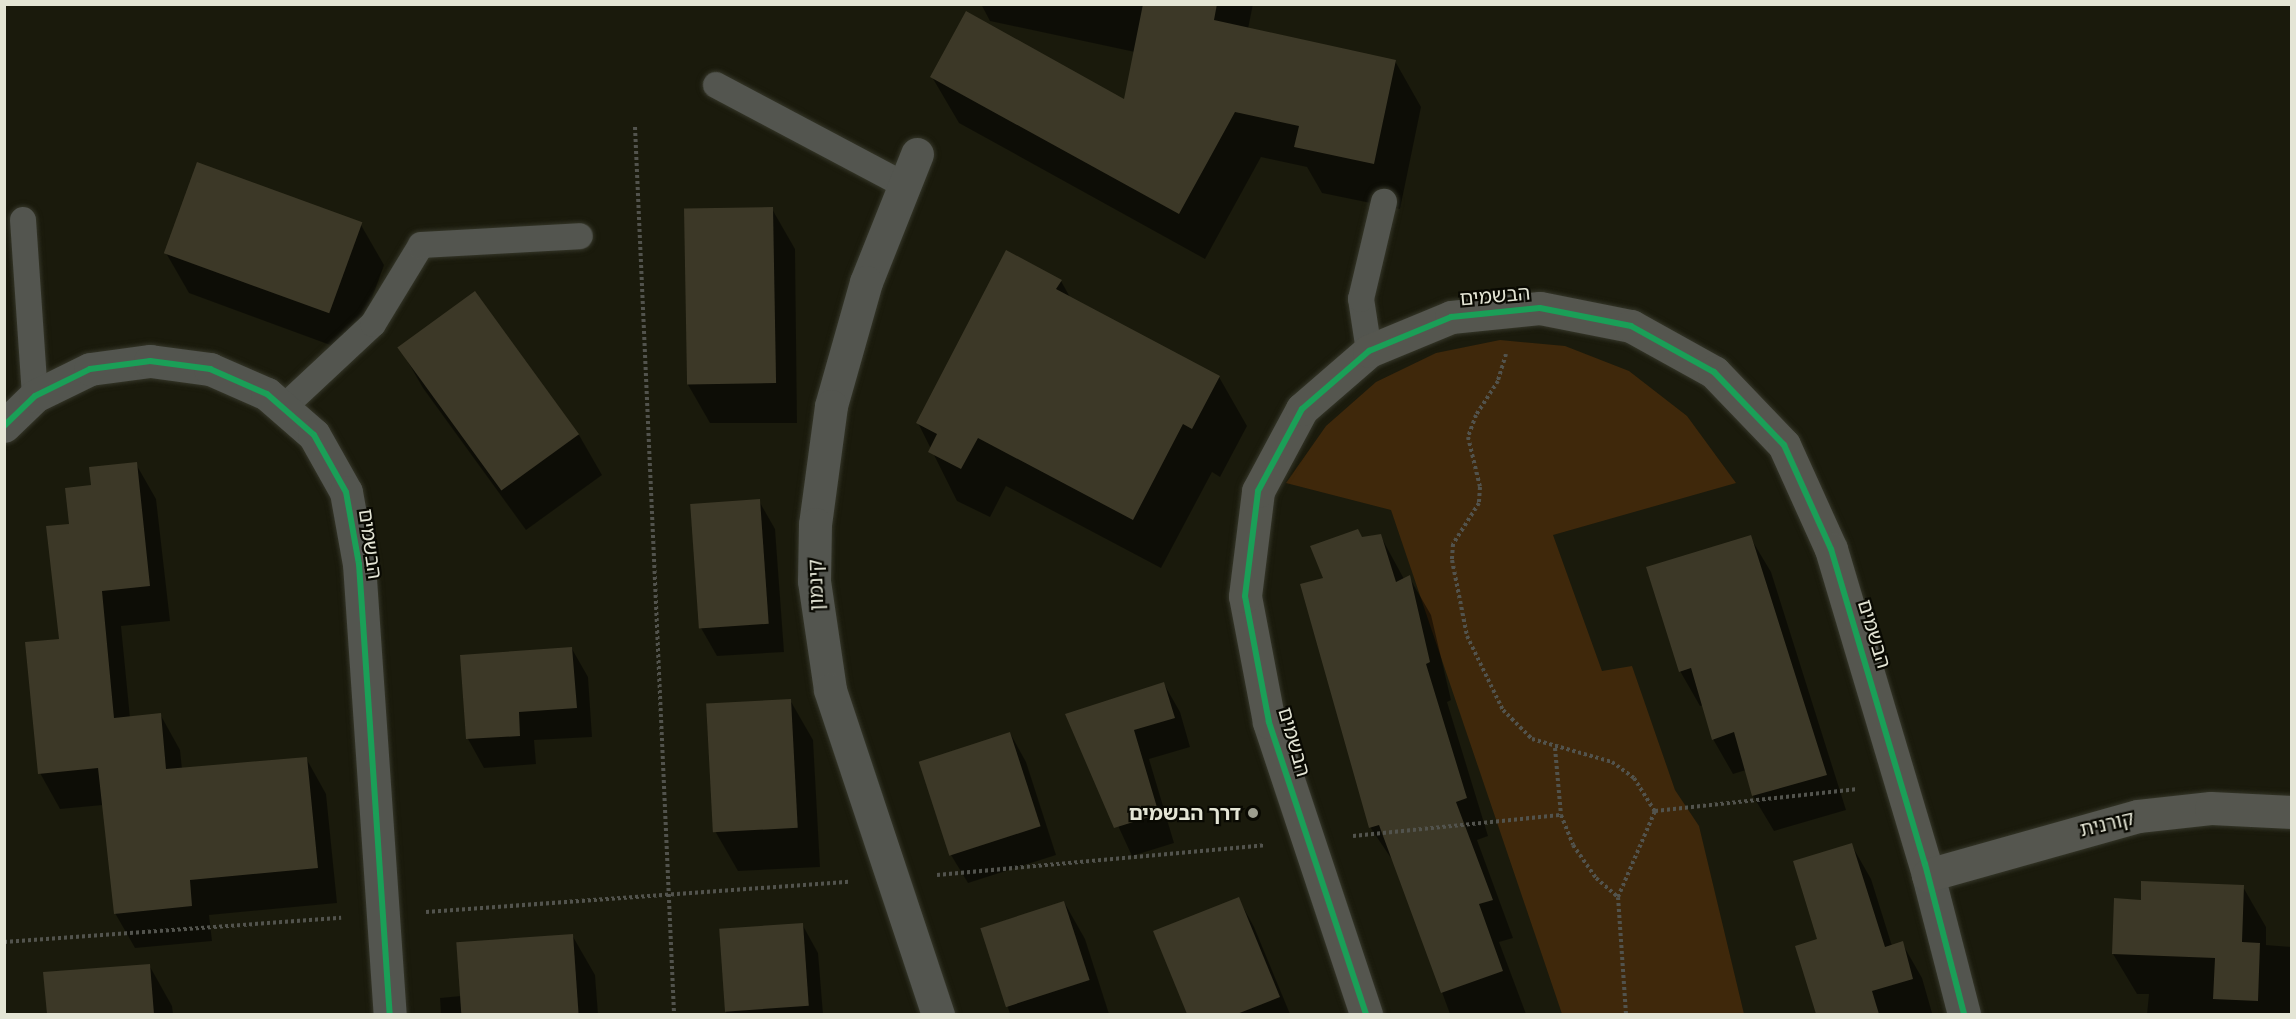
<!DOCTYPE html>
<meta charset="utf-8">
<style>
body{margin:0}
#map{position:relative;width:2296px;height:1019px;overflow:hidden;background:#1a1a0c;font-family:Karla,"Noto Sans Hebrew",sans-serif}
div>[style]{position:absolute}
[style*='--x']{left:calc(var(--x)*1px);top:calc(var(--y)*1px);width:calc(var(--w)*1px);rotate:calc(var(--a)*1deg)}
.green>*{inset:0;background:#3f280b}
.shadow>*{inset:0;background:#0007}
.building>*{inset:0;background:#3c3827;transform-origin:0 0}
.path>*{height:4px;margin-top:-2px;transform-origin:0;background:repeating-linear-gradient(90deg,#52534d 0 3px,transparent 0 6px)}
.roads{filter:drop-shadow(0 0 2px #353629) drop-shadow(0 0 2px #353629)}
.lane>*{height:26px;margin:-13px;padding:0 13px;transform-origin:13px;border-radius:13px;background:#53554f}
.street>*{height:33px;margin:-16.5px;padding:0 16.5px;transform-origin:16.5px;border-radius:16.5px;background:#53554f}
.secondary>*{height:33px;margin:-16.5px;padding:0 16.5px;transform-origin:16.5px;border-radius:16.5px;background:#55564f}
.cycleway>*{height:6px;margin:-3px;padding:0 3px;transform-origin:3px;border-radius:3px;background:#1a9f57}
.dots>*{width:16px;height:16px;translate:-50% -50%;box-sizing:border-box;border:3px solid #090902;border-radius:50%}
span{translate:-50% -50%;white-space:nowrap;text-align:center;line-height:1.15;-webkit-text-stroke:4.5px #090902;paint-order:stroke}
.street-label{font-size:20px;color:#e4e5d5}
.poi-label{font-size:20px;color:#e4e5d5;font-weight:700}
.right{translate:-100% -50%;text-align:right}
.frame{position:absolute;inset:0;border:6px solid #e4e5d5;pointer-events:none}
</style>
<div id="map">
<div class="green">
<div style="clip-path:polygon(1500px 340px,1565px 346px,1629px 371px,1687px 416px,1736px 483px,1553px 535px,1602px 671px,1632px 666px,1675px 790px,1699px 826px,1744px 1014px,1562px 1014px,1391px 510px,1286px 483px,1326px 426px,1376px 382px,1436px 353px)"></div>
</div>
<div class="shadow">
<div style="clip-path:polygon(981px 4px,1253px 4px,1248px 29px,1395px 61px,1421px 107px,1400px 209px,1322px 193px,1307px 167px,1261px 157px,1205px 259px,959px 123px,932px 77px,1125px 101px,1135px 52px,990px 21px)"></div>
<div style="clip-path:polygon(772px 209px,795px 249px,797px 423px,710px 423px,687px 383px)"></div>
<div style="clip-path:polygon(361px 225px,384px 265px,352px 353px,189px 293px,166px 253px)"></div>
<div style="clip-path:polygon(1061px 281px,1071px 299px,1219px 377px,1247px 426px,1220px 477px,1212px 472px,1161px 568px,1006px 486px,990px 517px,957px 501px,918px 423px)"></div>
<div style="clip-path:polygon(400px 348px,579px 435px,602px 475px,526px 530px,423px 388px)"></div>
<div style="clip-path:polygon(136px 464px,156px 499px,170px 621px,121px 626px,130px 718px,160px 714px,180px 750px,182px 769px,306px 758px,326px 794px,337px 903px,209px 915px,212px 941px,135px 948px,115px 913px,103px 805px,60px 809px,40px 773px,60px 640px,70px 525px,93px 487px)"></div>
<div style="clip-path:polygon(759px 501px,775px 529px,784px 652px,717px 656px,701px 628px)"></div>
<div style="clip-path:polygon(1380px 535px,1404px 579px,1409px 577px,1431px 615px,1451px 700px,1447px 702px,1488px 836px,1477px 840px,1513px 938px,1499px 942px,1526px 1014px,1450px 1014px,1395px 864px,1370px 827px,1325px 579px,1362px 538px)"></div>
<div style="clip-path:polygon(1750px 537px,1771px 572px,1846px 810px,1774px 831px,1753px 796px,1746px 770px,1733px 774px,1713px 739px,1703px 705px,1700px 706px,1680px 671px)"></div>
<div style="clip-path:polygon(572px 649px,588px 677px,592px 737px,534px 740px,536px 764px,484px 768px,468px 739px,462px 656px)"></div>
<div style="clip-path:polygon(1164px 684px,1180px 712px,1190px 747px,1149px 759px,1174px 843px,1132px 856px,1067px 715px)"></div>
<div style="clip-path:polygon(790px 700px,813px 740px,820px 867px,738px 871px,715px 831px)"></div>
<div style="clip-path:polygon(1010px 733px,1026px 762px,1056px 855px,968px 883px,951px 855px,921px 762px)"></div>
<div style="clip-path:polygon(1851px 844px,1871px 879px,1892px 946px,1902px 943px,1922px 978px,1932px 1013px,1818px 1014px,1797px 947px,1819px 940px)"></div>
<div style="clip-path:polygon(2243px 887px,2266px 927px,2266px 945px,2292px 947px,2292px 1014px,2147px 1014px,2149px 994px,2137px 994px,2113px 954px,2142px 901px)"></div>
<div style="clip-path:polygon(1238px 898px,1254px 927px,1290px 1014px,1189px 1014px,1155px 932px)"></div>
<div style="clip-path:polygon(1064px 902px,1085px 939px,1109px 1014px,1010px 1014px,982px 928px)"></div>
<div style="clip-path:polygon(802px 924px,818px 953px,823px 1014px,727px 1014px,725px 1010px)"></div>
<div style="clip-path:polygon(572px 935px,595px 975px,598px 1014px,441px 1014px,440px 998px,461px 996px)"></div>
<div style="clip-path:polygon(149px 965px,172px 1006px,173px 1014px,48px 1014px,45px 973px)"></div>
</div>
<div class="building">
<div style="clip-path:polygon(1143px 4px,1217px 4px,1214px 20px,1396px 60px,1374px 164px,1294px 147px,1299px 126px,1235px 112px,1179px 214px,930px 77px,966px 11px,1124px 99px)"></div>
<div style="left:197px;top:162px;width:176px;height:97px;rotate:20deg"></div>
<div style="left:773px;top:207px;width:176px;height:89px;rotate:89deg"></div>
<div style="clip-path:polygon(1006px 250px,1062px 280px,1056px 289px,1220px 376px,1192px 429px,1183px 424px,1133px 520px,978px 438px,961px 469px,928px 452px,937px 434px,916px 423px)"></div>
<div style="left:475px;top:291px;width:177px;height:96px;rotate:54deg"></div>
<div style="clip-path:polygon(137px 462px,150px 586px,102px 591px,114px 718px,161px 713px,166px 769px,307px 757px,318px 868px,190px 880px,192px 906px,114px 914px,98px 768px,38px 774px,25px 642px,59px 639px,46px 526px,69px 524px,65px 488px,91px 485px,89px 467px)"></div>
<div style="left:760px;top:499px;width:125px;height:70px;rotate:86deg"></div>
<div style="clip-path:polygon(1358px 529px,1362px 537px,1381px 534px,1396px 582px,1410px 575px,1430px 662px,1426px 664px,1467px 798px,1456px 802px,1493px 900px,1479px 904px,1503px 971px,1441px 993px,1379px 825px,1369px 828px,1300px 584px,1323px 578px,1310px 546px)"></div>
<div style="clip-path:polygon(1751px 535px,1827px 775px,1752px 796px,1734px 732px,1712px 740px,1691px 668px,1679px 672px,1646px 567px)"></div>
<div style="clip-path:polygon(572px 647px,577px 708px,519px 712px,520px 736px,466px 739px,460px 655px)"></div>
<div style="clip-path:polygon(1164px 682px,1175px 718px,1134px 730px,1159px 814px,1114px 828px,1065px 714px)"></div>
<div style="left:791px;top:699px;width:129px;height:85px;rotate:87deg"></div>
<div style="left:1010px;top:732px;width:99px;height:96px;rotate:72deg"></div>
<div style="clip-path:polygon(1852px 843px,1885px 947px,1903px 941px,1913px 979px,1872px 991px,1879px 1014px,1816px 1014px,1795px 946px,1817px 939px,1793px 861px)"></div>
<div style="clip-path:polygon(2141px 881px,2244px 885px,2242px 942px,2260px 943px,2258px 1001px,2213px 999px,2215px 958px,2112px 954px,2114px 898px,2141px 900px)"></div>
<div style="clip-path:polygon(1239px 897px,1280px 997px,1237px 1014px,1187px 1014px,1153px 931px)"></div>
<div style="left:1064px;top:901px;width:83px;height:88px;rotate:72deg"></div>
<div style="left:803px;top:923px;width:83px;height:84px;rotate:86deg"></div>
<div style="left:573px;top:934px;width:80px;height:117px;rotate:86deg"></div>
<div style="clip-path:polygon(150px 964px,154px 1014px,47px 1014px,43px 972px)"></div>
</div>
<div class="path">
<div style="--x:635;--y:127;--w:888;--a:87.48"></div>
<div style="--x:1506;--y:354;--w:28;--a:107"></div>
<div style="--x:1498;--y:381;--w:40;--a:122.9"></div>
<div style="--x:1476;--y:415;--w:23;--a:110"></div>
<div style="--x:1468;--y:437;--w:51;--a:76.5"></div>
<div style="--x:1480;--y:487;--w:16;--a:94"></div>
<div style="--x:1479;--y:503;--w:49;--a:122.4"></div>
<div style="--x:1453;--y:544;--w:16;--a:94"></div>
<div style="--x:1452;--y:560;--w:77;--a:78.8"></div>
<div style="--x:1467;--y:636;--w:82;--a:64.1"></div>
<div style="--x:1503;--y:710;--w:41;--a:45"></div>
<div style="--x:1532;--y:739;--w:83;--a:16"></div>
<div style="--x:1612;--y:762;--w:27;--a:36"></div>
<div style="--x:1634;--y:778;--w:39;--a:58"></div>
<div style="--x:1655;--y:811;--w:204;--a:-6.2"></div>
<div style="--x:1555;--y:748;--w:67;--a:84.9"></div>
<div style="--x:1561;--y:815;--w:32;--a:68"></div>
<div style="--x:1573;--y:845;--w:40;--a:55.1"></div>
<div style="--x:1596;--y:878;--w:29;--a:41"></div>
<div style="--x:1353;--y:836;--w:209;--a:-5.8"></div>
<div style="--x:937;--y:875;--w:329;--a:-5.2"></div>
<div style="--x:426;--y:912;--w:424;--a:-4.1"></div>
<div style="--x:4;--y:942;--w:338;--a:-4.1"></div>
<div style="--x:1626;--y:1014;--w:117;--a:-93.9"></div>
<div style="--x:1618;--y:897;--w:94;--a:-66.7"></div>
</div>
<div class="roads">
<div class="lane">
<div style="--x:716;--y:85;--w:213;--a:28"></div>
<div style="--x:23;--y:220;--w:176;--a:86.1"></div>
<div style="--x:1369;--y:351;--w:53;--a:-98.7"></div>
<div style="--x:1361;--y:299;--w:100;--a:-76.7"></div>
<div style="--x:283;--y:408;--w:123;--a:-43"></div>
<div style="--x:373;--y:324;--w:92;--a:-58.7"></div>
<div style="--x:421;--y:245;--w:159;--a:-3.2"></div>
</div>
<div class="street">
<div style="--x:917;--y:154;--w:138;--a:111.7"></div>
<div style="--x:866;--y:282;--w:129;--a:105.8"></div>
<div style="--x:831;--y:406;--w:119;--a:97.7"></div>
<div style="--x:815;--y:524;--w:57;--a:91"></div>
<div style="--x:814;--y:581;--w:110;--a:81.6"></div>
<div style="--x:830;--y:690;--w:342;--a:71.6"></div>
<div style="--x:4;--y:426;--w:43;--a:-44.1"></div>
<div style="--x:35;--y:396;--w:61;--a:-26.1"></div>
<div style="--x:90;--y:369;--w:61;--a:-7.6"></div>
<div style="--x:150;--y:361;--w:61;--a:7.6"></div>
<div style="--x:210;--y:369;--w:62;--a:23.7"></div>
<div style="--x:267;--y:394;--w:62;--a:41.1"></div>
<div style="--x:314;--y:435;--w:65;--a:60.7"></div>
<div style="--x:346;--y:492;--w:73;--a:79.8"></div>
<div style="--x:359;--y:564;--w:451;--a:86.1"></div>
<div style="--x:1928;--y:875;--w:144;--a:75.5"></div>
</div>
<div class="secondary">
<div style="--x:1366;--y:1014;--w:308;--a:-108.4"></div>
<div style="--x:1269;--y:722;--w:128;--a:-100.8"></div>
<div style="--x:1245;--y:596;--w:106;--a:-82.9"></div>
<div style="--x:1258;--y:491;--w:93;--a:-61.8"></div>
<div style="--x:1302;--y:409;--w:89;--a:-40.9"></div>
<div style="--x:1369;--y:351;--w:89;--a:-22.5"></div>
<div style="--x:1451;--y:317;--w:89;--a:-5.8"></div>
<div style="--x:1540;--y:308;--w:93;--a:11.2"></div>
<div style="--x:1631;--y:326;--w:95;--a:29"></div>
<div style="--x:1714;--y:372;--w:101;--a:46.2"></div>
<div style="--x:1784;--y:445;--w:114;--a:65.7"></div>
<div style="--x:1831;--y:549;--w:340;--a:73.4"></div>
<div style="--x:1928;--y:875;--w:218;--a:-15.7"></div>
<div style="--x:2138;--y:816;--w:73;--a:-6.3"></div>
<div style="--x:2211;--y:808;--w:81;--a:2.8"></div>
</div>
</div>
<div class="cycleway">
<div style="--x:4;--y:426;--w:43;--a:-44.1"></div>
<div style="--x:35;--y:396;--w:61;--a:-26.1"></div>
<div style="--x:90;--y:369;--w:61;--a:-7.6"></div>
<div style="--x:150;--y:361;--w:61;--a:7.6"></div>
<div style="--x:210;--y:369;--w:62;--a:23.7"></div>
<div style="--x:267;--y:394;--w:62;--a:41.1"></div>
<div style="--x:314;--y:435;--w:65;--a:60.7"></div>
<div style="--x:346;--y:492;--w:73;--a:79.8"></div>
<div style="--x:359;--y:564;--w:451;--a:86.1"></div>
<div style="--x:1366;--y:1014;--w:308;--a:-108.4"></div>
<div style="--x:1269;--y:722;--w:128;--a:-100.8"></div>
<div style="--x:1245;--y:596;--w:106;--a:-82.9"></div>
<div style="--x:1258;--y:491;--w:93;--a:-61.8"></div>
<div style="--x:1302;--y:409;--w:89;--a:-40.9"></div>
<div style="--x:1369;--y:351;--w:89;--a:-22.5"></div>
<div style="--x:1451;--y:317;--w:89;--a:-5.8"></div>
<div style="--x:1540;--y:308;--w:93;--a:11.2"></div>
<div style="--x:1631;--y:326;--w:95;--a:29"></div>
<div style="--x:1714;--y:372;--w:101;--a:46.2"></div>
<div style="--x:1784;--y:445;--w:114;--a:65.7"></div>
<div style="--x:1831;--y:549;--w:329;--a:73.4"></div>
<div style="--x:1925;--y:864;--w:155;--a:75.4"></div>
</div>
<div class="dots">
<div style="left:1253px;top:813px;background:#9d9e8f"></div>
</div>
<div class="street-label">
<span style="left:1495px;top:296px;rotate:-5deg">הבשמים</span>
<span style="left:370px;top:544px;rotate:82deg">הבשמים</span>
<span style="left:816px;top:585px;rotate:-92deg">קינמון</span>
<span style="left:1874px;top:634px;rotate:73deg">הבשמים</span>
<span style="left:1294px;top:742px;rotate:74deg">הבשמים</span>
<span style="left:2107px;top:824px;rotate:-13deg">קורנית</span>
</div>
<div class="poi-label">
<span class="right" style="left:1241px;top:813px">דרך הבשמים</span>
</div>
<div class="frame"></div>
</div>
